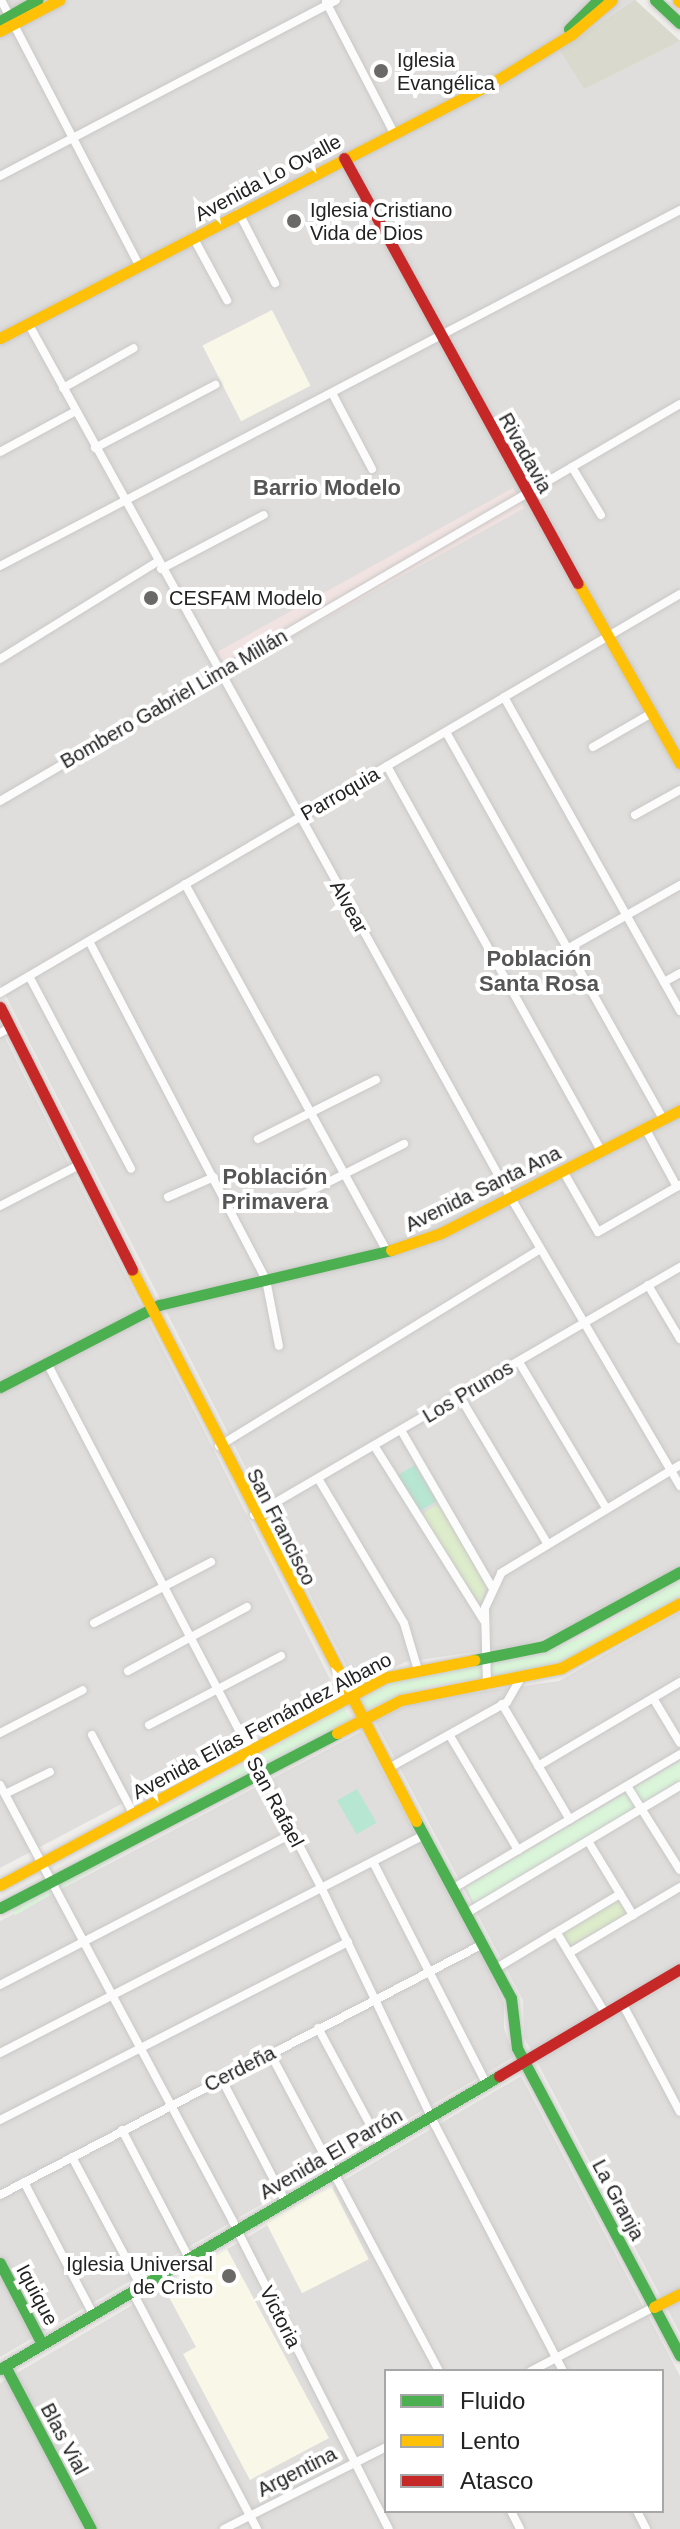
<!DOCTYPE html>
<meta charset="utf-8">
<style>
body{margin:0}
#map{position:relative;width:680px;height:2529px;overflow:hidden;background:#f0eeeb;font-family:Arial,sans-serif}
div>[style]{position:absolute}
[style*='--x']{left:calc(var(--x)*1px);top:calc(var(--y)*1px);width:calc(var(--w)*1px);rotate:calc(var(--a)*1deg)}
.residential>*{inset:0;background:#dfdedc}
.commercial>*{inset:0;background:#f1e3e1;transform-origin:0 0}
.education>*{inset:0;background:#f8f7e8;transform-origin:0 0}
.construction>*{inset:0;background:#d9d9cd}
.grass>*{inset:0;background:#ddeccb;transform-origin:0 0}
.park>*{inset:0;background:#daf5da;transform-origin:0 0}
.pitch>*{inset:0;background:#b7e6d2;transform-origin:0 0}
.roads{filter:drop-shadow(0 0 2px #c9c8c7) drop-shadow(0 0 2px #c9c8c7)}
.street>*{height:8px;margin:-4px;padding:0 4px;transform-origin:4px;border-radius:4px;background:#fdfcfc}
.fast>*{height:11px;margin:-5.5px;padding:0 5.5px;transform-origin:5.5px;border-radius:5.5px;background:#4caf50}
.slow>*{height:11px;margin:-5.5px;padding:0 5.5px;transform-origin:5.5px;border-radius:5.5px;background:#ffc107}
.jam>*{height:11px;margin:-5.5px;padding:0 5.5px;transform-origin:5.5px;border-radius:5.5px;background:#c62828}
.dots>*{width:22px;height:22px;translate:-50% -50%;box-sizing:border-box;border:4px solid #fff;border-radius:50%}
span{translate:-50% -50%;white-space:nowrap;text-align:center;line-height:1.15;-webkit-text-stroke:8px #fff;paint-order:stroke}
.poi-label{font-size:20px;color:#222}
.left{translate:0 -50%;text-align:left}
.right{translate:-100% -50%;text-align:right}
.street-label{font-size:20px;color:#222}
.neighbourhood-label{font-size:22px;color:#555;font-weight:700}
.legend{position:absolute;left:384px;top:2369px;width:280px;height:144px;box-sizing:border-box;background:#fff;border:2px solid #a7a7a7;margin:0;padding:10px 14px;list-style:none;font-size:24px;color:#222}
.legend li{display:flex;align-items:center;gap:16px;height:40px}
.legend b{width:40px;border:2px solid #a7a7a7}
</style>
<div id="map">
<div class="residential">
<div style="clip-path:polygon(0 0,635px 0,680px 41px,680px 1566px,588px 1621px,524px 1645px,405px 1662px,357px 1687px,0 984px)"></div>
<div style="clip-path:polygon(0 1028px,336px 1691px,0 1868px)"></div>
<div style="clip-path:polygon(680px 1612px,680px 2333px,524px 2037px,523px 2000px,375px 1721px,415px 1701px,559px 1681px)"></div>
<div style="clip-path:polygon(361px 1732px,490px 1972px,504px 2003px,504px 2028px,514px 2057px,0 2357px,0 1921px)"></div>
<div style="clip-path:polygon(evenodd,521px 2076px,680px 2376px,680px 2529px,0 2529px,0 2383px,521px 2076px,386px 2371px,662px 2371px,662px 2511px,386px 2511px,386px 2371px)"></div>
</div>
<div class="commercial">
<div style="left:513px;top:488px;width:23px;height:338px;rotate:61deg"></div>
</div>
<div class="education">
<div style="left:272px;top:310px;width:85px;height:78px;rotate:63deg"></div>
<div style="left:332px;top:2187px;width:81px;height:75px;rotate:63deg"></div>
<div style="clip-path:polygon(227px 2249px,329px 2438px,250px 2480px,183px 2354px,196px 2347px,163px 2286px)"></div>
</div>
<div class="construction">
<div style="clip-path:polygon(635px 0,680px 41px,584px 89px,560px 50px)"></div>
</div>
<div class="grass">
<div style="clip-path:polygon(440px 1503px,487px 1585px,480px 1604px,421px 1515px)"></div>
<div style="left:619px;top:1898px;width:18px;height:68px;rotate:61deg"></div>
</div>
<div class="park">
<div style="clip-path:polygon(680px 1578px,680px 1597px,574px 1657px,519px 1673px,429px 1686px,366px 1709px,359px 1700px,406px 1674px,539px 1655px,591px 1633px)"></div>
<div style="left:344px;top:1707px;width:16px;height:389px;rotate:60deg"></div>
<div style="clip-path:polygon(680px 1761px,680px 1782px,475px 1905px,466px 1887px)"></div>
</div>
<div class="pitch">
<div style="left:415px;top:1465px;width:42px;height:20px;rotate:59deg"></div>
<div style="left:357px;top:1789px;width:39px;height:23px;rotate:60deg"></div>
</div>
<div class="roads">
<div class="street">
<div style="--x:1;--y:0;--w:299;--a:62.5"></div>
<div style="--x:326;--y:2;--w:148;--a:62.6"></div>
<div style="--x:0;--y:176;--w:379;--a:-27.6"></div>
<div style="--x:239;--y:213;--w:79;--a:62.8"></div>
<div style="--x:193;--y:237;--w:72;--a:61.6"></div>
<div style="--x:28;--y:323;--w:999;--a:61.1"></div>
<div style="--x:511;--y:1198;--w:334;--a:59.6"></div>
<div style="--x:63;--y:388;--w:81;--a:-29.4"></div>
<div style="--x:332;--y:393;--w:86;--a:62.2"></div>
<div style="--x:95;--y:448;--w:136;--a:-27.7"></div>
<div style="--x:0;--y:452;--w:86;--a:-28.3"></div>
<div style="--x:572;--y:467;--w:56;--a:58.9"></div>
<div style="--x:0;--y:566;--w:768;--a:-27.63"></div>
<div style="--x:161;--y:569;--w:116;--a:-27.7"></div>
<div style="--x:0;--y:659;--w:185;--a:-31.7"></div>
<div style="--x:504;--y:697;--w:360;--a:60.7"></div>
<div style="--x:446;--y:732;--w:444;--a:60.7"></div>
<div style="--x:593;--y:747;--w:68;--a:-30"></div>
<div style="--x:387;--y:766;--w:440;--a:60.9"></div>
<div style="--x:0;--y:801;--w:787;--a:-30.28"></div>
<div style="--x:635;--y:815;--w:51;--a:-29.1"></div>
<div style="--x:185;--y:884;--w:420;--a:61.2"></div>
<div style="--x:89;--y:941;--w:382;--a:62.4"></div>
<div style="--x:266;--y:1280;--w:67;--a:78.9"></div>
<div style="--x:567;--y:949;--w:130;--a:-29.5"></div>
<div style="--x:29;--y:976;--w:218;--a:62.1"></div>
<div style="--x:664;--y:982;--w:18;--a:-29"></div>
<div style="--x:0;--y:993;--w:788;--a:-30.4"></div>
<div style="--x:0;--y:1033;--w:13;--a:-29"></div>
<div style="--x:645;--y:1128;--w:67;--a:61.5"></div>
<div style="--x:258;--y:1139;--w:132;--a:-26.6"></div>
<div style="--x:563;--y:1171;--w:70;--a:60.2"></div>
<div style="--x:598;--y:1232;--w:95;--a:-29.8"></div>
<div style="--x:168;--y:1197;--w:50;--a:-23.5"></div>
<div style="--x:289;--y:1202;--w:129;--a:-26.8"></div>
<div style="--x:0;--y:1206;--w:91;--a:-27.4"></div>
<div style="--x:648;--y:1285;--w:63;--a:59.3"></div>
<div style="--x:519;--y:1362;--w:170;--a:59.2"></div>
<div style="--x:47;--y:1363;--w:594;--a:62.4"></div>
<div style="--x:322;--y:1889;--w:262;--a:64.4"></div>
<div style="--x:435;--y:2125;--w:277;--a:62.5"></div>
<div style="--x:460;--y:1397;--w:170;--a:59.2"></div>
<div style="--x:402;--y:1432;--w:179;--a:59.9"></div>
<div style="--x:219;--y:1446;--w:377;--a:-31.5"></div>
<div style="--x:375;--y:1447;--w:205;--a:57.9"></div>
<div style="--x:319;--y:1480;--w:166;--a:59.3"></div>
<div style="--x:404;--y:1623;--w:46;--a:73.5"></div>
<div style="--x:254;--y:1515;--w:493;--a:-30.2"></div>
<div style="--x:94;--y:1623;--w:132;--a:-27.5"></div>
<div style="--x:128;--y:1671;--w:135;--a:-28.3"></div>
<div style="--x:487;--y:1685;--w:77;--a:-91.5"></div>
<div style="--x:485;--y:1608;--w:38;--a:-65"></div>
<div style="--x:501;--y:1573;--w:209;--a:-31.1"></div>
<div style="--x:653;--y:1698;--w:52;--a:59"></div>
<div style="--x:502;--y:1704;--w:134;--a:59.6"></div>
<div style="--x:149;--y:1725;--w:149;--a:-27.6"></div>
<div style="--x:0;--y:1733;--w:93;--a:-27.4"></div>
<div style="--x:92;--y:1735;--w:90;--a:62.3"></div>
<div style="--x:450;--y:1736;--w:133;--a:59.2"></div>
<div style="--x:538;--y:1766;--w:165;--a:-30.6"></div>
<div style="--x:389;--y:1768;--w:135;--a:-29.2"></div>
<div style="--x:507;--y:1702;--w:24;--a:-60"></div>
<div style="--x:0;--y:1785;--w:495;--a:61.9"></div>
<div style="--x:233;--y:2222;--w:344;--a:63.1"></div>
<div style="--x:627;--y:1786;--w:99;--a:57.8"></div>
<div style="--x:5;--y:1794;--w:50;--a:-26.1"></div>
<div style="--x:588;--y:1841;--w:87;--a:58.7"></div>
<div style="--x:373;--y:1862;--w:248;--a:62.9"></div>
<div style="--x:452;--y:1889;--w:265;--a:-30.6"></div>
<div style="--x:465;--y:1914;--w:250;--a:-30.8"></div>
<div style="--x:557;--y:1933;--w:93;--a:59"></div>
<div style="--x:569;--y:1953;--w:129;--a:-30.7"></div>
<div style="--x:495;--y:1969;--w:146;--a:-31"></div>
<div style="--x:0;--y:1985;--w:328;--a:-27.4"></div>
<div style="--x:622;--y:2003;--w:123;--a:62"></div>
<div style="--x:318;--y:2028;--w:133;--a:61.7"></div>
<div style="--x:0;--y:2053;--w:477;--a:-27.2"></div>
<div style="--x:270;--y:2053;--w:360;--a:62"></div>
<div style="--x:221;--y:2078;--w:139;--a:62.5"></div>
<div style="--x:0;--y:2120;--w:391;--a:-27.1"></div>
<div style="--x:122;--y:2130;--w:144;--a:62.4"></div>
<div style="--x:72;--y:2157;--w:146;--a:61.9"></div>
<div style="--x:24;--y:2182;--w:149;--a:62.4"></div>
<div style="--x:0;--y:2195;--w:542;--a:-27.46"></div>
<div style="--x:132;--y:2291;--w:269;--a:62.3"></div>
<div style="--x:531;--y:2371;--w:139;--a:-27.5"></div>
<div style="--x:511;--y:2511;--w:20;--a:63"></div>
<div style="--x:637;--y:2511;--w:20;--a:63"></div>
<div style="--x:224;--y:2529;--w:182;--a:-26.8"></div>
</div>
<div class="fast">
<div style="--x:655;--y:0;--w:34;--a:43"></div>
<div style="--x:0;--y:21;--w:43;--a:-29.6"></div>
<div style="--x:569;--y:29;--w:41;--a:-45"></div>
<div style="--x:0;--y:1387;--w:179;--a:-27.3"></div>
<div style="--x:159;--y:1305;--w:238;--a:-13.3"></div>
<div style="--x:474;--y:1660;--w:71;--a:-11.3"></div>
<div style="--x:544;--y:1646;--w:155;--a:-28.6"></div>
<div style="--x:416;--y:1821;--w:201;--a:61.8"></div>
<div style="--x:511;--y:1998;--w:50;--a:83.2"></div>
<div style="--x:517;--y:2048;--w:348;--a:62.1"></div>
<div style="--x:0;--y:1908;--w:380;--a:-27.4"></div>
<div style="--x:0;--y:2263;--w:91;--a:62.6"></div>
<div style="--x:5;--y:2366;--w:184;--a:62.2"></div>
<div style="--x:0;--y:2369;--w:579;--a:-30.42"></div>
</div>
<div class="slow">
<div style="--x:678;--y:0;--w:3;--a:45"></div>
<div style="--x:0;--y:31;--w:67;--a:-27.7"></div>
<div style="--x:0;--y:338;--w:556;--a:-27.39"></div>
<div style="--x:494;--y:82;--w:92;--a:-31.6"></div>
<div style="--x:572;--y:34;--w:52;--a:-40.4"></div>
<div style="--x:578;--y:583;--w:207;--a:60.5"></div>
<div style="--x:391;--y:1250;--w:53;--a:-18.8"></div>
<div style="--x:441;--y:1233;--w:269;--a:-27.2"></div>
<div style="--x:132;--y:1270;--w:620;--a:62.73"></div>
<div style="--x:337;--y:1733;--w:72;--a:-27.3"></div>
<div style="--x:401;--y:1700;--w:163;--a:-11.3"></div>
<div style="--x:561;--y:1668;--w:136;--a:-28.6"></div>
<div style="--x:0;--y:1885;--w:439;--a:-28.3"></div>
<div style="--x:387;--y:1677;--w:89;--a:-11.1"></div>
<div style="--x:654;--y:2307;--w:29;--a:-27"></div>
</div>
<div class="jam">
<div style="--x:344;--y:158;--w:485;--a:61.2"></div>
<div style="--x:0;--y:1007;--w:294;--a:63.3"></div>
<div style="--x:499;--y:2076;--w:210;--a:-30.6"></div>
</div>
</div>
<div class="dots">
<div style="left:381px;top:71px;background:#6a6968"></div>
<div style="left:294px;top:221px;background:#6a6968"></div>
<div style="left:151px;top:598px;background:#6a6968"></div>
<div style="left:229px;top:2276px;background:#6a6968"></div>
</div>
<div class="poi-label">
<span class="left" style="left:397px;top:72px">Iglesia<br>Evangélica</span>
<span class="left" style="left:310px;top:222px">Iglesia Cristiano<br>Vida de Dios</span>
<span class="left" style="left:169px;top:598px">CESFAM Modelo</span>
<span class="right" style="left:213px;top:2276px">Iglesia Universal<br>de Cristo</span>
</div>
<div class="street-label">
<span style="left:268px;top:178px;rotate:-28deg">Avenida Lo Ovalle</span>
<span style="left:525px;top:453px;rotate:61deg">Rivadavia</span>
<span style="left:174px;top:699px;rotate:-30deg">Bombero Gabriel Lima Millán</span>
<span style="left:340px;top:794px;rotate:-30deg">Parroquia</span>
<span style="left:349px;top:907px;rotate:61deg">Alvear</span>
<span style="left:483px;top:1189px;rotate:-26deg">Avenida Santa Ana</span>
<span style="left:468px;top:1392px;rotate:-31deg">Los Prunos</span>
<span style="left:281px;top:1527px;rotate:63deg">San Francisco</span>
<span style="left:262px;top:1726px;rotate:-28deg">Avenida Elías Fernández Albano</span>
<span style="left:275px;top:1802px;rotate:62deg">San Rafael</span>
<span style="left:240px;top:2069px;rotate:-27deg">Cerdeña</span>
<span style="left:331px;top:2154px;rotate:-30deg">Avenida El Parrón</span>
<span style="left:618px;top:2200px;rotate:62deg">La Granja</span>
<span style="left:37px;top:2295px;rotate:62deg">Iquique</span>
<span style="left:280px;top:2317px;rotate:63deg">Victoria</span>
<span style="left:64px;top:2439px;rotate:62deg">Blas Vial</span>
<span style="left:297px;top:2472px;rotate:-27deg">Argentina</span>
</div>
<div class="neighbourhood-label">
<span style="left:327px;top:488px">Barrio Modelo</span>
<span style="left:539px;top:971px">Población<br>Santa Rosa</span>
<span style="left:275px;top:1189px">Población<br>Primavera</span>
</div>
<ul class="legend">
<li><b style="height:10px;background:#4caf50"></b>Fluido</li>
<li><b style="height:10px;background:#ffc107"></b>Lento</li>
<li><b style="height:10px;background:#c62828"></b>Atasco</li>
</ul>
</div>
